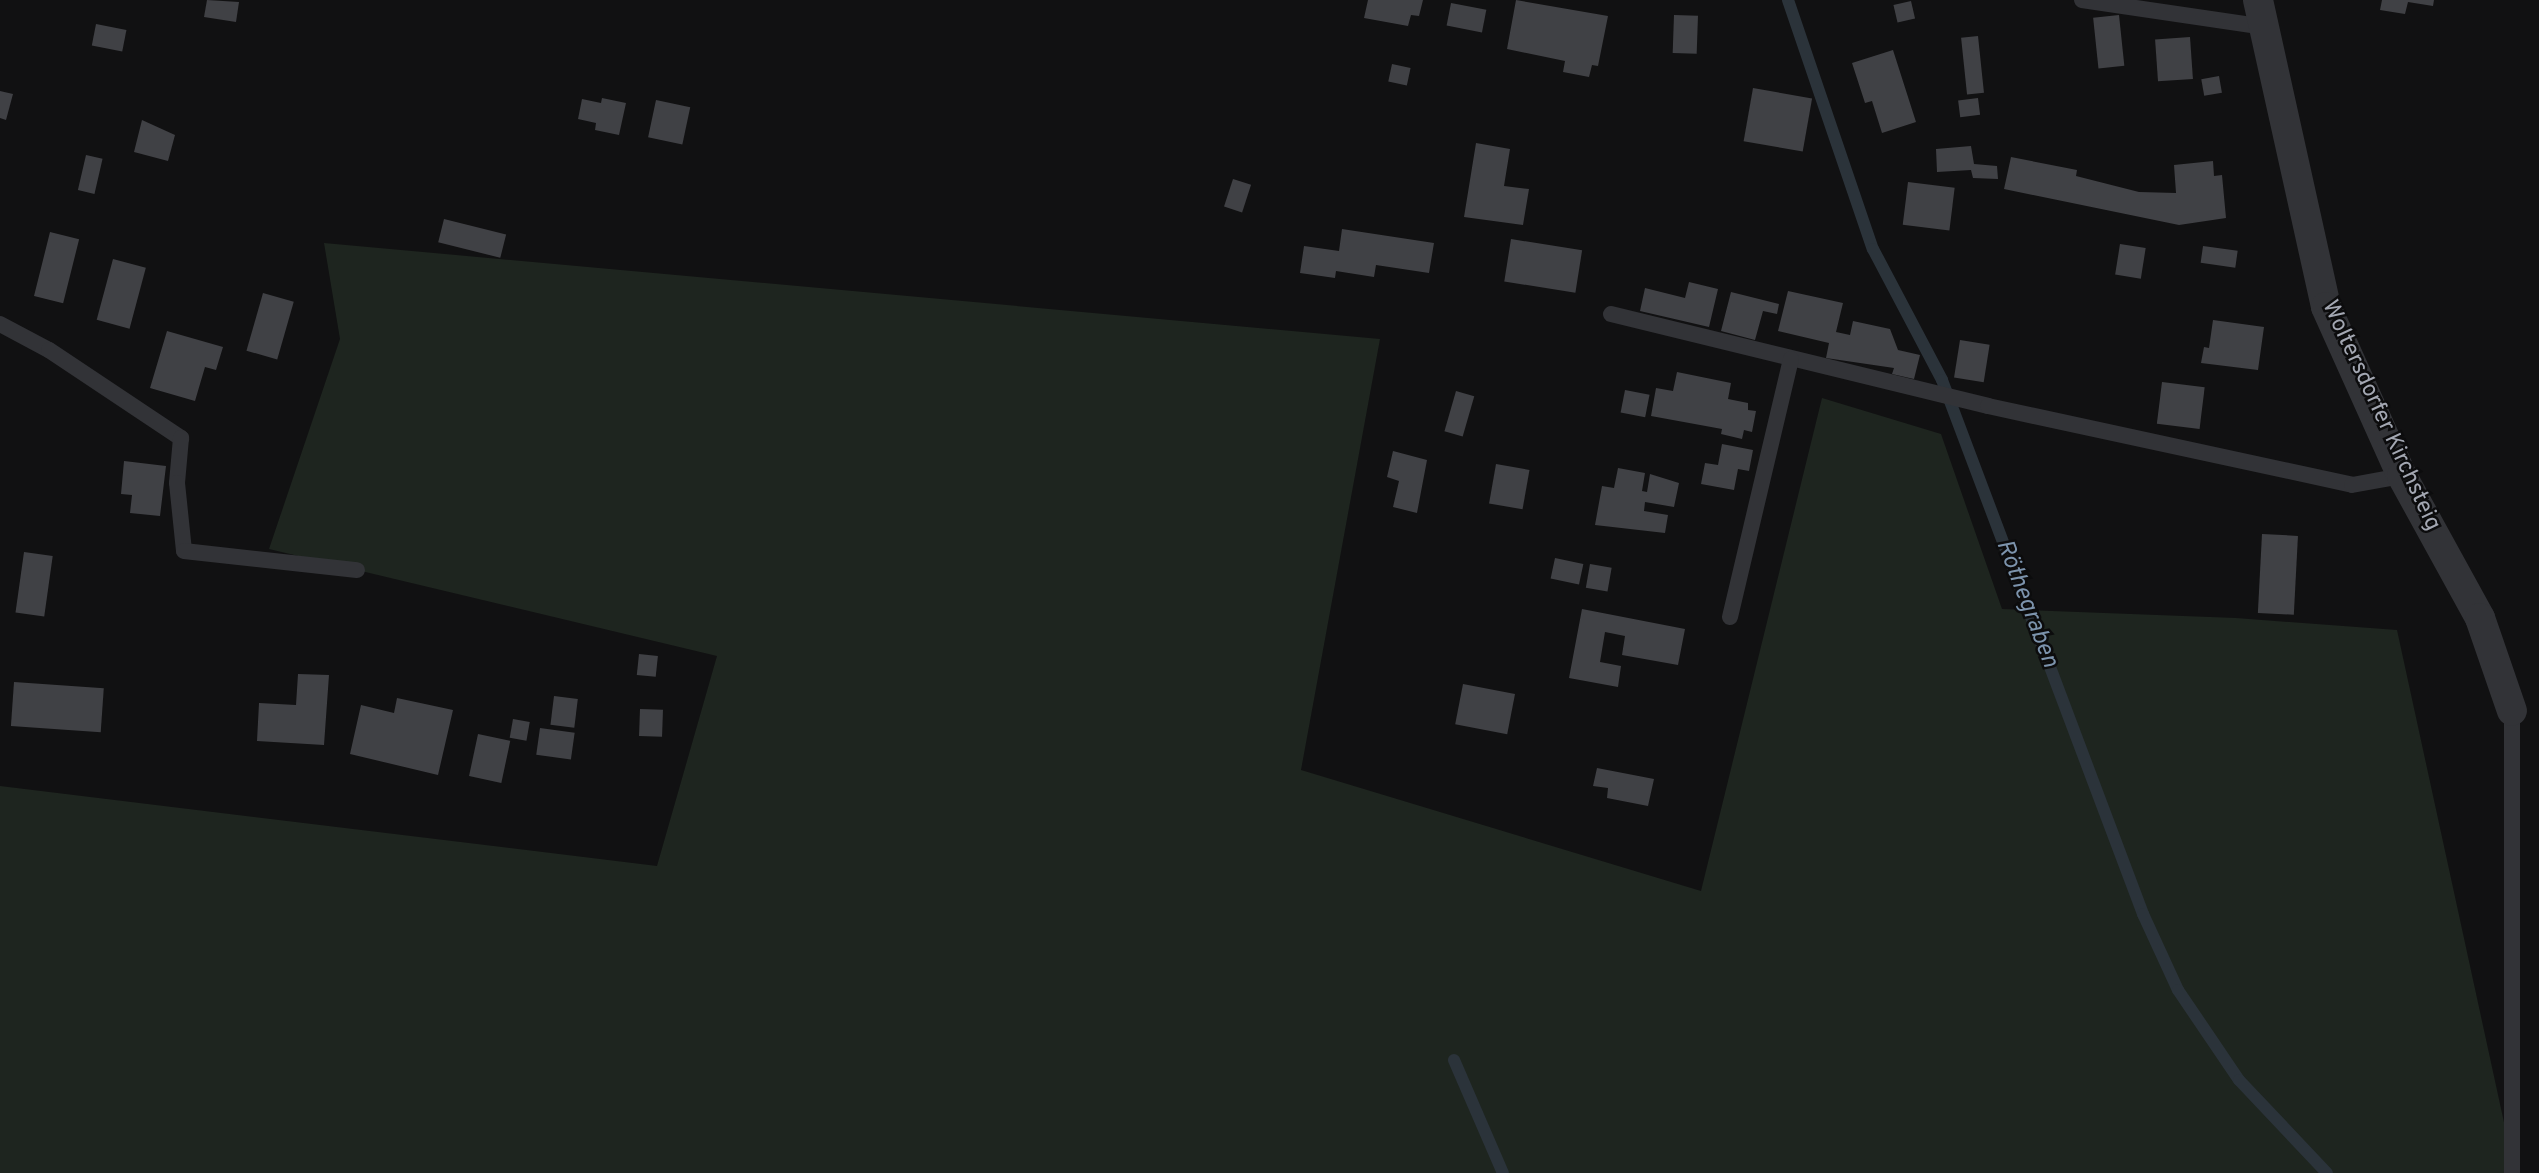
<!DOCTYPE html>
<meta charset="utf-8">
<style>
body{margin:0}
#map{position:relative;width:2539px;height:1173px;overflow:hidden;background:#111112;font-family:Overpass,sans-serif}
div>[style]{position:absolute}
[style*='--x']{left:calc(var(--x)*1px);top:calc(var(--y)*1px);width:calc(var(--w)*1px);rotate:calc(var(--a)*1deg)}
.green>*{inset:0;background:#1e251f}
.stream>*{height:12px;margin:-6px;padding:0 6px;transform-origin:6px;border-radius:6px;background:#2b333a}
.building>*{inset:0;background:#404145;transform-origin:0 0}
.lane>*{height:16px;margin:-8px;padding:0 8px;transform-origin:8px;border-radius:8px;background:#323337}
.street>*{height:30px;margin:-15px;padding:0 15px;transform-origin:15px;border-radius:15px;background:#323337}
span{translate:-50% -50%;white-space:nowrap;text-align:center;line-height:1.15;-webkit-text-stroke:5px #0c0c0d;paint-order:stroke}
.street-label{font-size:23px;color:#a3a7b2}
.water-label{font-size:24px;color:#7c93ac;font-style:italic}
</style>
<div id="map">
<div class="green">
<div style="clip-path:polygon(324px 243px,1380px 339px,1301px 770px,1701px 891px,1822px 398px,1941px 434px,2002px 609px,2236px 618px,2397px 630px,2515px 1173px,0 1173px,0 786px,657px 866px,717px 656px,269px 549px,340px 339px)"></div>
</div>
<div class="stream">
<div style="--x:1788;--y:0;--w:263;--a:71.2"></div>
<div style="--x:1873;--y:249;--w:148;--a:62.2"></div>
<div style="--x:1942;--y:380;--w:571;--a:69.37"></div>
<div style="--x:2143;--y:914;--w:84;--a:65.3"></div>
<div style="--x:2178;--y:990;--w:109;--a:55.9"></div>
<div style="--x:2239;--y:1080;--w:128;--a:46.6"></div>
<div style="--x:1454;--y:1060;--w:123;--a:66.6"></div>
</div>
<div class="building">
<div style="clip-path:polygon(207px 0,239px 2px,236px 22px,204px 17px)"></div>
<div style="clip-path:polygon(1368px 0,1423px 0,1419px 16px,1411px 15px,1408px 26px,1364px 18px)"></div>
<div style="clip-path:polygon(1516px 0,1608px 16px,1598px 66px,1592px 65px,1589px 77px,1563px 72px,1565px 61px,1507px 49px)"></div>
<div style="clip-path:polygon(2382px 0,2434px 0,2433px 6px,2408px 2px,2405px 14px,2380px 10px)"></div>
<div style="left:1911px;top:1px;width:18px;height:18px;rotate:77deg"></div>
<div style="left:1451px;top:3px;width:36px;height:23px;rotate:11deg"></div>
<div style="left:1674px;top:15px;width:24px;height:38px;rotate:2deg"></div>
<div style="left:2119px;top:15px;width:51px;height:26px;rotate:84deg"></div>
<div style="left:96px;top:24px;width:31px;height:22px;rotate:11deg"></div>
<div style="left:1978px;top:36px;width:57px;height:17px;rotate:84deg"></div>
<div style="left:2190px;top:37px;width:42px;height:35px;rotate:86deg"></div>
<div style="clip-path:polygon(1893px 50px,1916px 122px,1882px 133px,1872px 101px,1865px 103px,1852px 63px)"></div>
<div style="left:1392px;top:64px;width:19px;height:18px;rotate:12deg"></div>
<div style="left:2219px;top:76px;width:17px;height:18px;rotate:80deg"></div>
<div style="left:1753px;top:88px;width:60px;height:54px;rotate:10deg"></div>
<div style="clip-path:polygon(0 91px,13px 94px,6px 120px,0 118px)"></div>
<div style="clip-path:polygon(602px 98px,626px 103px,619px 135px,595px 130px,596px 123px,578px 119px,582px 99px,601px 103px)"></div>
<div style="left:1978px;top:98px;width:17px;height:20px;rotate:83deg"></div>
<div style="left:656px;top:100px;width:35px;height:38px;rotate:12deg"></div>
<div style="clip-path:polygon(142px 120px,175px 135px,168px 161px,134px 152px)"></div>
<div style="clip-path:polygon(1476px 143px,1510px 149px,1504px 186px,1529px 189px,1523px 225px,1464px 217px)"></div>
<div style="clip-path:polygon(1971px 146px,1974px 164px,1997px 166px,1998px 179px,1973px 178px,1971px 170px,1937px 172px,1936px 149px)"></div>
<div style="left:86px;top:155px;width:17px;height:36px;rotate:13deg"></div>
<div style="clip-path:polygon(2011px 157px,2077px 170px,2076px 176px,2139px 192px,2176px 193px,2174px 165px,2213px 161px,2214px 176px,2222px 175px,2226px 218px,2179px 225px,2004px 189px)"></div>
<div style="left:1233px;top:179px;width:19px;height:29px;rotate:18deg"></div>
<div style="left:1908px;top:182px;width:47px;height:43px;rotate:7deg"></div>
<div style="left:444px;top:219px;width:64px;height:24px;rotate:14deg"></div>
<div style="clip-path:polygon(1342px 229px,1434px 243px,1429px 273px,1376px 265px,1374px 277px,1336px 271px,1335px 278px,1300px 273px,1304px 246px,1339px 251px)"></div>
<div style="left:50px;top:232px;width:30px;height:66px;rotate:14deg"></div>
<div style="left:1511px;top:239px;width:72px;height:43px;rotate:9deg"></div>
<div style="left:2120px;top:244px;width:26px;height:31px;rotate:9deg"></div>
<div style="left:2203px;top:246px;width:35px;height:17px;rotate:8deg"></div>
<div style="left:113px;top:259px;width:34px;height:63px;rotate:15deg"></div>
<div style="clip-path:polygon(1689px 282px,1718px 289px,1709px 327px,1640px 311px,1645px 288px,1685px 298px)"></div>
<div style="clip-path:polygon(1788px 291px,1843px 303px,1836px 332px,1850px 335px,1853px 321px,1890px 329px,1898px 350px,1920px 355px,1914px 379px,1892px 374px,1894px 368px,1826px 358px,1829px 343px,1778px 331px)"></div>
<div style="clip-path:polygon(1731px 292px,1779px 304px,1777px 314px,1763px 311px,1755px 340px,1721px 331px)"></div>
<div style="left:263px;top:293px;width:32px;height:60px;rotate:16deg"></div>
<div style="clip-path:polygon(2213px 320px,2264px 327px,2258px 370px,2201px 363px,2204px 347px,2209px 348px)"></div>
<div style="clip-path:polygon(167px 331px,223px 347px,216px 370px,205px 367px,195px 401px,150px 388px)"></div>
<div style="left:1960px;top:340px;width:30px;height:38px;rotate:9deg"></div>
<div style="clip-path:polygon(1677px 372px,1731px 383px,1728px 399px,1748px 403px,1748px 410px,1756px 411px,1752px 432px,1744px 430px,1742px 439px,1721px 434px,1722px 429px,1651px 416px,1656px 388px,1673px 391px)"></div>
<div style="left:2162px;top:382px;width:43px;height:42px;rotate:7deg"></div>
<div style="left:1625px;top:390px;width:25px;height:23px;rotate:11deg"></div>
<div style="left:1456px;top:391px;width:19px;height:42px;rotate:16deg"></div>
<div style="clip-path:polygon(1722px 444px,1753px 450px,1749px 471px,1738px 469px,1734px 490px,1701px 484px,1705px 463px,1718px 465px)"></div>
<div style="clip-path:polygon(1393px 451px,1427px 460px,1417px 513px,1393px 507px,1399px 481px,1387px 477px)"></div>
<div style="clip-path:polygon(124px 461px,166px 466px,160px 516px,130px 513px,132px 495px,121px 494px)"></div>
<div style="left:1496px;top:464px;width:34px;height:40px;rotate:10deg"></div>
<div style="clip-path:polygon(1618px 468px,1645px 473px,1642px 491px,1647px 492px,1650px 474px,1679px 483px,1674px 507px,1645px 502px,1644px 511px,1668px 515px,1665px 533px,1595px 525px,1602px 486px,1614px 488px)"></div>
<div style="left:2262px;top:534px;width:36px;height:79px;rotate:3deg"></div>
<div style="left:24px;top:552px;width:29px;height:61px;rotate:8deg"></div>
<div style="left:1555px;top:558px;width:29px;height:21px;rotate:12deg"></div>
<div style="left:1590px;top:564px;width:22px;height:24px;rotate:10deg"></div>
<div style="clip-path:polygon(1582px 609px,1685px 629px,1678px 665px,1622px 655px,1625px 636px,1605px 632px,1600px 662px,1621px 666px,1618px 687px,1569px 678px)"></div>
<div style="left:639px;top:654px;width:19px;height:21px;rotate:6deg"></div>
<div style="clip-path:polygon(298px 674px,329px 675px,324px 745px,257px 741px,259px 703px,296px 705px)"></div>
<div style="left:14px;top:682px;width:90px;height:44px;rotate:4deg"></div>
<div style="left:1463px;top:684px;width:53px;height:41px;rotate:11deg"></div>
<div style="left:554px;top:696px;width:24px;height:29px;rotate:7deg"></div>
<div style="clip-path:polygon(397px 698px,453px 710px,438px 775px,350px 754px,361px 705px,394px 713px)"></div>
<div style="left:640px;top:709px;width:23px;height:27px;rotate:2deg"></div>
<div style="left:513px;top:719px;width:17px;height:19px;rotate:10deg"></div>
<div style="left:540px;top:728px;width:35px;height:27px;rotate:8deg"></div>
<div style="left:478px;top:734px;width:33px;height:43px;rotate:12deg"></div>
<div style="clip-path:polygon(1597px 768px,1654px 779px,1648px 806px,1607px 798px,1608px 788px,1593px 786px)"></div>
</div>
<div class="lane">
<div style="--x:2082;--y:0;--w:185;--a:8.4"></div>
<div style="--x:1611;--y:314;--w:388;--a:13.7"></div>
<div style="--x:1988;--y:406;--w:372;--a:12.2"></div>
<div style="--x:2352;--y:485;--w:51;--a:-10.2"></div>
<div style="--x:0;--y:324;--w:55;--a:28"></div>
<div style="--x:49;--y:350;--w:159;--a:33.7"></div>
<div style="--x:181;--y:438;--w:45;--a:95.1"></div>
<div style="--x:177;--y:483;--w:68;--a:84.1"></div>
<div style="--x:184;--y:551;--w:174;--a:6.3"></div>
<div style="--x:1730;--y:617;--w:265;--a:-76.7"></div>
<div style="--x:2512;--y:711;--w:462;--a:90"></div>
</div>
<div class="street">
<div style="--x:2258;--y:0;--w:314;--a:77.5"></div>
<div style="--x:2326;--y:307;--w:185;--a:65.8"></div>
<div style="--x:2402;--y:476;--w:162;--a:61.2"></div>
<div style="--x:2480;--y:618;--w:98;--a:71"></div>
</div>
<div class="street-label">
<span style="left:2380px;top:416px;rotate:65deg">Woltersdorfer Kirchsteig</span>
</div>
<div class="water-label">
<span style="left:2026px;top:604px;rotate:69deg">Röthegraben</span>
</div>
</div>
